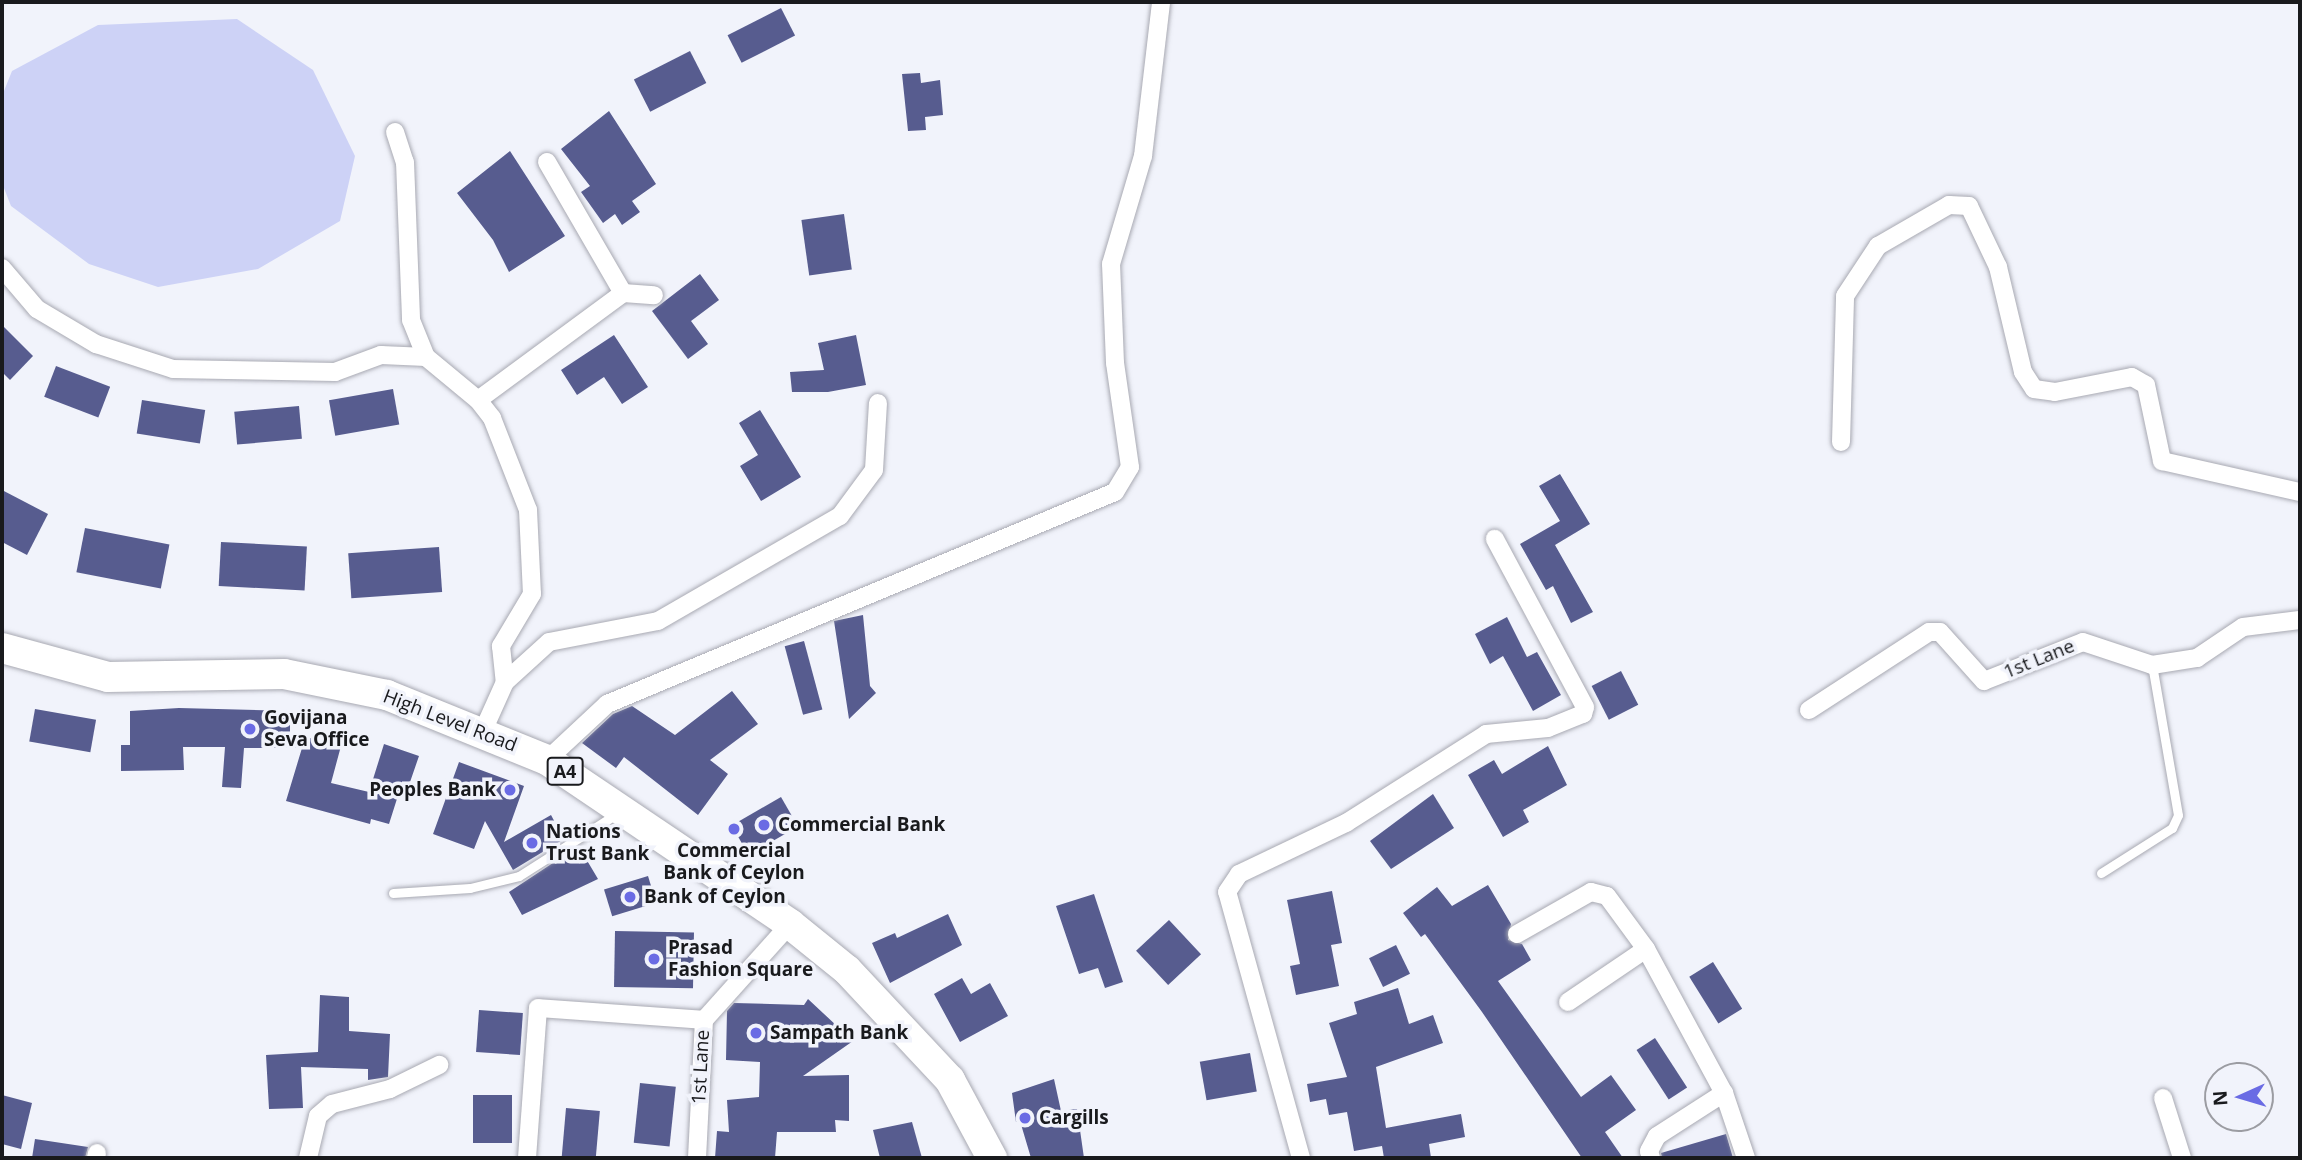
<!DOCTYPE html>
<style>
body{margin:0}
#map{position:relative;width:2302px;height:1160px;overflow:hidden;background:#f1f3fb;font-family:"Open Sans",sans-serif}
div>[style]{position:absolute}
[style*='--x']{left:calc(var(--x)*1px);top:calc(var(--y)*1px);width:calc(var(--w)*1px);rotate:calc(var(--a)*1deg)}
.green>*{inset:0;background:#cdd2f6}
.building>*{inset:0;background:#575c8f;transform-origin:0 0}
.roads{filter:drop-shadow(0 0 2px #a8a9b2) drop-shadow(0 0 2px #a8a9b2)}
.service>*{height:9px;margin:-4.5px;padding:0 4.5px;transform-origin:4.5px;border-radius:4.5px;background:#fff}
.minor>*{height:18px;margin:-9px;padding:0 9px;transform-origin:9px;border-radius:9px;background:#fff}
.trunk>*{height:30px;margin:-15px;padding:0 15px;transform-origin:15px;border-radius:15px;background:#fff}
.dots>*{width:19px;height:19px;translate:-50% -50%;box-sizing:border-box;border:4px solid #f1f3fb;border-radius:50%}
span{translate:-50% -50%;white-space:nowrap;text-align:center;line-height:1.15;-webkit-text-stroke:7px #f1f3fb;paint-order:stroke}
.shield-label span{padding:2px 5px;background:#f1f3fb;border:2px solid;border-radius:5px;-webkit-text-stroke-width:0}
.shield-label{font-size:18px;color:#191a1d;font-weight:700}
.street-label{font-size:19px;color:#191a1d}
.poi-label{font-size:19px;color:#191a1d;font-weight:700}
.left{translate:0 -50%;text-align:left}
.right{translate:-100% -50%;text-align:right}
.frame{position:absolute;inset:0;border:4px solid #191a1d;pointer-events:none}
.north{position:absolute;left:2204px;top:1062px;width:70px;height:70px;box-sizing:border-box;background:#f1f3fb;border:2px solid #9b9ca2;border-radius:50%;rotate:266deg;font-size:19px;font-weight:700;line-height:28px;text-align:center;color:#191a1d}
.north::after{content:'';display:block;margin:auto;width:24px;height:32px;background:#6a6be4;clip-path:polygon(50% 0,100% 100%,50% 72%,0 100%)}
</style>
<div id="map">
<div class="green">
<div style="clip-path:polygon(237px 19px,313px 70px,355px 156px,340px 221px,258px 269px,158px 287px,89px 264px,11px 206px,2px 183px,2px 96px,12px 71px,98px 25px)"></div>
</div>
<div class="building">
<div style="left:781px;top:8px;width:31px;height:60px;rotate:63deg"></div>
<div style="left:690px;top:51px;width:36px;height:63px;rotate:63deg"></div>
<div style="clip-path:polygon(920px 73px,921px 83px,940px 80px,943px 115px,925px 117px,926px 130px,908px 131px,902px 74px)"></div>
<div style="clip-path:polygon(609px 111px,656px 184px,632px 201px,640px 212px,622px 225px,615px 214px,603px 223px,581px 192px,590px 186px,561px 149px)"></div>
<div style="clip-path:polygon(510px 151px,565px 236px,509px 272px,493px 240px,457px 193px)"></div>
<div style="left:844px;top:214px;width:56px;height:43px;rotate:82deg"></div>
<div style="clip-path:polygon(700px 274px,719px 300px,691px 321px,708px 344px,688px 359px,652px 311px)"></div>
<div style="clip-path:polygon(2px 325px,33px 356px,10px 380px,2px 372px)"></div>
<div style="clip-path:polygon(614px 335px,648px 387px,622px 404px,604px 377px,577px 395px,561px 370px)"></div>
<div style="clip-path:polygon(856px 335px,866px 385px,828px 392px,792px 392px,790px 372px,824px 370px,818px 343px)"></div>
<div style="left:56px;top:366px;width:58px;height:33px;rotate:21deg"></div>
<div style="left:393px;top:389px;width:36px;height:65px;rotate:80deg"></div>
<div style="left:142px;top:400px;width:64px;height:34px;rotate:9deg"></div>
<div style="left:299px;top:406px;width:33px;height:65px;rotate:85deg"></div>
<div style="clip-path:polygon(760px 410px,801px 477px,761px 501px,740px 466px,758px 455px,739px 423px)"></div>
<div style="clip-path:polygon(1560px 474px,1590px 524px,1555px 545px,1593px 612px,1571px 623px,1553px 586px,1546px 590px,1520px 544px,1560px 521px,1539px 486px)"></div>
<div style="clip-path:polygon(2px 490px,48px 514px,27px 555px,2px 542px)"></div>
<div style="left:85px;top:528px;width:86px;height:45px;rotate:11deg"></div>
<div style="left:221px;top:542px;width:86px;height:44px;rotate:3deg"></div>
<div style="left:439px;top:547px;width:45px;height:91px;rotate:86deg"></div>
<div style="clip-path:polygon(863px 615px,870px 686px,876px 693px,849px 719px,834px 621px)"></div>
<div style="clip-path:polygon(1507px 617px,1527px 657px,1537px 652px,1561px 695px,1533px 711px,1503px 656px,1490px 664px,1475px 634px)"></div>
<div style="left:804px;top:641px;width:71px;height:20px;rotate:75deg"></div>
<div style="left:1621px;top:671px;width:38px;height:33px;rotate:63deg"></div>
<div style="clip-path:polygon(732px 691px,758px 724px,710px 760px,728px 774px,698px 815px,624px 757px,616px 768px,582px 743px,613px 714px,632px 706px,675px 735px)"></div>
<div style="clip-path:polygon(179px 708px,290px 711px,290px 733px,341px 746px,331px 783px,369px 792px,384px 744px,419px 756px,409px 785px,402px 783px,389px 824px,371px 819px,370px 824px,286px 801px,302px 748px,244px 748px,241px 788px,222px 787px,225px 747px,183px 747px,184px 770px,121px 771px,121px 745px,130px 745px,130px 711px)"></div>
<div style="left:35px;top:709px;width:62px;height:33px;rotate:10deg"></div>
<div style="clip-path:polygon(1548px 746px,1567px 785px,1523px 810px,1529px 822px,1503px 837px,1468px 775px,1494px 760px,1502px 774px)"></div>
<div style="clip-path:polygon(459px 762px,524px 786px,504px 842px,551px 815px,564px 839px,513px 870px,485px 821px,474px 849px,433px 834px)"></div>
<div style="clip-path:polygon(1433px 794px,1454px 828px,1391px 869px,1370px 841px)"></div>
<div style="left:781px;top:797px;width:34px;height:57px;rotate:60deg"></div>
<div style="clip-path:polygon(571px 851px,573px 856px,582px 852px,598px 879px,522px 915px,509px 892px)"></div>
<div style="left:648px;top:876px;width:28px;height:46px;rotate:73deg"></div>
<div style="clip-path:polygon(1488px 885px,1511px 924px,1508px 940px,1522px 944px,1531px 960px,1498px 981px,1581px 1097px,1611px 1075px,1636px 1110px,1605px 1132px,1623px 1158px,1582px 1158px,1482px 1012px,1425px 934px,1421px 937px,1403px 913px,1437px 887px,1452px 906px)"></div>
<div style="clip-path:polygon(1332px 891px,1342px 943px,1331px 945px,1339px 986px,1296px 995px,1290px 966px,1300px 964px,1287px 900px)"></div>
<div style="clip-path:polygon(1094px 894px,1123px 982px,1105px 988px,1098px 968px,1079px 974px,1056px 906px)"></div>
<div style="clip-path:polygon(948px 914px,962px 945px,890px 983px,872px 943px,895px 933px,897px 938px)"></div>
<div style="left:1169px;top:920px;width:47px;height:45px;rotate:47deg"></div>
<div style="left:615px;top:931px;width:79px;height:56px;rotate:1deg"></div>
<div style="left:1396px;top:945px;width:32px;height:30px;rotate:64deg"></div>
<div style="left:1713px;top:962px;width:55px;height:28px;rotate:58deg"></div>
<div style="clip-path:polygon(962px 978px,971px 994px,990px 983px,1008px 1016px,960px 1042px,934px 994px)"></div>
<div style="clip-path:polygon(1398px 988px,1409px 1024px,1433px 1015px,1443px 1043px,1376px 1067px,1386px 1128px,1461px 1114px,1465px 1137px,1429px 1144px,1431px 1158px,1384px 1158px,1382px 1146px,1354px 1151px,1347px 1112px,1329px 1115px,1326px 1099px,1310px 1102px,1307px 1084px,1347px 1077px,1329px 1023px,1357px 1014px,1354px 1002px)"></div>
<div style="clip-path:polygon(320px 995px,349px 997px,349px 1031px,390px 1034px,388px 1077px,368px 1080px,368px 1069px,301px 1067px,303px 1108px,269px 1109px,266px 1055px,318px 1052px)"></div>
<div style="clip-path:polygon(808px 999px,853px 1041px,803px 1076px,849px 1075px,849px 1121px,835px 1120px,836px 1132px,777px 1132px,775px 1158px,715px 1158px,717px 1131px,729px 1132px,727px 1100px,759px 1097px,760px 1062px,726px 1060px,727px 1011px,734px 1003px,804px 1005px)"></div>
<div style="left:479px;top:1010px;width:44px;height:42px;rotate:4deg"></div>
<div style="left:1655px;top:1038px;width:59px;height:22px;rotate:57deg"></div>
<div style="left:1250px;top:1053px;width:39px;height:51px;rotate:80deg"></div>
<div style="clip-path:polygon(1054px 1079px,1061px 1111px,1077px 1109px,1084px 1158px,1031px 1158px,1020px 1121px,1016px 1122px,1012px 1093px)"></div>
<div style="left:640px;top:1083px;width:36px;height:60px;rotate:6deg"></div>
<div style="clip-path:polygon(2px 1095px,32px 1103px,21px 1149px,2px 1144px)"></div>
<div style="left:473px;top:1095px;width:39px;height:48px"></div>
<div style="left:566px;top:1108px;width:34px;height:50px;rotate:5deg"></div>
<div style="clip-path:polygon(912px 1122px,922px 1158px,880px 1158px,873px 1130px)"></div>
<div style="clip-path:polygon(1726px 1134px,1733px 1158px,1662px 1158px,1661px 1153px)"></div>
<div style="clip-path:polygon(35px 1139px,88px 1147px,85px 1158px,32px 1158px)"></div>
</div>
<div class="roads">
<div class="service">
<div style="--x:2101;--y:873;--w:84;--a:-32.4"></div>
<div style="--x:2172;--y:828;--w:14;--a:-65"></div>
<div style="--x:2178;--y:815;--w:152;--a:-99.8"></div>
<div style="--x:393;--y:893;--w:77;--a:-3.7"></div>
<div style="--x:470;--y:888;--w:50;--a:-13.8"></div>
<div style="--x:519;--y:876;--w:117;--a:-32.5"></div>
</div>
<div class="minor">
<div style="--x:395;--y:132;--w:32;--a:72"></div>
<div style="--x:405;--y:162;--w:158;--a:87.8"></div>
<div style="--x:411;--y:320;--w:40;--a:68"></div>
<div style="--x:426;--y:357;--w:67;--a:39.6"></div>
<div style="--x:478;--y:400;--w:23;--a:52"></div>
<div style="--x:492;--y:418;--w:99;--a:68.6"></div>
<div style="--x:528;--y:510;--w:84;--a:87.3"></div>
<div style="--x:532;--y:594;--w:61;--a:120.8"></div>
<div style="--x:501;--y:646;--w:36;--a:84"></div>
<div style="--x:505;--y:682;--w:54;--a:114.2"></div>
<div style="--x:547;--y:162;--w:151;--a:59.9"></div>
<div style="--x:2;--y:268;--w:54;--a:49.5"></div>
<div style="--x:37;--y:309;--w:69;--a:30.7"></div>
<div style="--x:96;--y:344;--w:81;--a:18"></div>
<div style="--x:173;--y:369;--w:162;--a:1.1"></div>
<div style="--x:335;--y:372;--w:49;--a:-20.3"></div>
<div style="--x:381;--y:355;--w:45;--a:2.5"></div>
<div style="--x:478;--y:400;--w:180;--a:-36.4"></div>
<div style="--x:623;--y:293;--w:31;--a:4"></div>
<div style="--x:1841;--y:442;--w:146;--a:-88.4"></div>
<div style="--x:1845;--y:296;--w:60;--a:-56.6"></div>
<div style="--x:1878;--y:246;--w:82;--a:-30"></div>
<div style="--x:1949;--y:205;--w:20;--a:3"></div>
<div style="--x:1969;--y:206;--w:68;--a:64.6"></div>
<div style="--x:1998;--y:267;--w:108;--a:76.6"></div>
<div style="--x:2023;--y:372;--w:20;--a:57"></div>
<div style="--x:2034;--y:389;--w:21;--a:8"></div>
<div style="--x:2055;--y:392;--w:78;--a:-11"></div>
<div style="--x:2132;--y:377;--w:16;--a:30"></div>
<div style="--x:2146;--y:385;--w:78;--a:78.1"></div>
<div style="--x:2162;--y:461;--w:141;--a:12.7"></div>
<div style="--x:505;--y:682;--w:59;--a:-42.3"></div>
<div style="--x:549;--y:642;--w:111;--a:-10.9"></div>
<div style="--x:658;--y:621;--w:210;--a:-30"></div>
<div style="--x:840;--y:516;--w:57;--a:-53.5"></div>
<div style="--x:874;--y:470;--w:67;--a:-86.6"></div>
<div style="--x:1809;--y:710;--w:143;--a:-33"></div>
<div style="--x:1929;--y:632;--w:11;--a:0"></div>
<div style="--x:1940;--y:632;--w:66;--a:48.1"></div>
<div style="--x:1984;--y:681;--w:106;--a:-21.5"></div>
<div style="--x:2083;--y:642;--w:73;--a:18.4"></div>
<div style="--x:2152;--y:665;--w:46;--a:-8.8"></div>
<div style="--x:2197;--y:658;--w:55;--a:-34"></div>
<div style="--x:2243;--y:627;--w:57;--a:-7"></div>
<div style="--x:547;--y:760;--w:82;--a:-43"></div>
<div style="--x:607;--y:704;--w:550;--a:-22.65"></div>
<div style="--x:1115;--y:492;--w:29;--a:-59"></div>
<div style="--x:1130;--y:467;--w:105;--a:-98.2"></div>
<div style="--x:1115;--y:363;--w:99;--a:-92.3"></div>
<div style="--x:1111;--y:264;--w:113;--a:-73.5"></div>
<div style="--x:1143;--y:156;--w:155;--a:-83.3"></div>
<div style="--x:1517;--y:934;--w:85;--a:-29.6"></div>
<div style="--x:1591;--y:892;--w:16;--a:14"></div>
<div style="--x:1607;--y:896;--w:66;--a:53.7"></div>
<div style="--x:1646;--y:949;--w:164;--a:61.6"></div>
<div style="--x:1724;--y:1093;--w:69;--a:71.3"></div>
<div style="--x:1568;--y:1002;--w:94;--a:-34.2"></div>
<div style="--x:2163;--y:1098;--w:63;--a:72.4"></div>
<div style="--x:96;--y:1158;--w:5;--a:-79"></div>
<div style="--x:308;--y:1158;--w:43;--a:-76.6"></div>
<div style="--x:318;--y:1116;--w:18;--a:-41"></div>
<div style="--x:332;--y:1104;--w:60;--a:-14.5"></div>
<div style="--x:390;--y:1089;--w:55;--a:-26.1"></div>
<div style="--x:527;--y:1158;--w:150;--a:-85.8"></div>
<div style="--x:538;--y:1008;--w:166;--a:4.1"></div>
<div style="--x:697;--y:1158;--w:138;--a:-87.1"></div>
<div style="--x:704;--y:1020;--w:129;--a:-48.1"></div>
<div style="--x:1301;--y:1158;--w:276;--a:-105.5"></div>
<div style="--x:1227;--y:892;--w:22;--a:-56"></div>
<div style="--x:1239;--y:874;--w:119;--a:-25.5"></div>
<div style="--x:1346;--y:823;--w:166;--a:-32.4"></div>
<div style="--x:1486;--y:734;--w:62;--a:-5.5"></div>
<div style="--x:1548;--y:728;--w:38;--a:-22"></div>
<div style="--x:1583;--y:714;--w:7;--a:-74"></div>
<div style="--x:1585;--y:707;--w:191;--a:-118.2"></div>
<div style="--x:1651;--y:1158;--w:7;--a:-106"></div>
<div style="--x:1649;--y:1151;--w:17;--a:-62"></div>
<div style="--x:1657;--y:1136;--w:80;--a:-32.7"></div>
</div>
<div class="trunk">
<div style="--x:2;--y:648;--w:110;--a:15.3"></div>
<div style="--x:108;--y:677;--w:176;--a:-1"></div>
<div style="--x:284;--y:674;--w:105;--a:11.5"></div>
<div style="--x:387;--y:695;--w:173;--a:22.1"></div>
<div style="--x:547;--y:760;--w:293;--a:34"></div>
<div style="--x:790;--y:924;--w:73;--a:38.9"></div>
<div style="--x:847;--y:970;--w:151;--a:46.9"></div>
<div style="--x:950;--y:1080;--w:89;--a:61.7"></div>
</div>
</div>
<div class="dots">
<div style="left:250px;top:729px;background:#6a6be4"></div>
<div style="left:510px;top:790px;background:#6a6be4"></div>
<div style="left:764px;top:825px;background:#6a6be4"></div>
<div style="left:734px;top:829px;background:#6a6be4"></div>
<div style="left:532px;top:843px;background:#6a6be4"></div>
<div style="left:630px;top:897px;background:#6a6be4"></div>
<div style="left:654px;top:959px;background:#6a6be4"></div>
<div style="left:756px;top:1033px;background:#6a6be4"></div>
<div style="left:1025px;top:1118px;background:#6a6be4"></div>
</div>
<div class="shield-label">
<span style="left:565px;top:771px">A4</span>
</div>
<div class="street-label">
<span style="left:2039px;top:659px;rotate:-22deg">1st Lane</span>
<span style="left:450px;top:721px;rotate:21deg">High Level Road</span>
<span style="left:701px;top:1067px;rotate:-87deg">1st Lane</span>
</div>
<div class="poi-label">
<span class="left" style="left:264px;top:729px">Govijana<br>Seva Office</span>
<span class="right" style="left:496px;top:790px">Peoples Bank</span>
<span class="left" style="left:778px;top:825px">Commercial Bank</span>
<span class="left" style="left:546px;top:843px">Nations<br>Trust Bank</span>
<span style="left:734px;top:862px">Commercial<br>Bank of Ceylon</span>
<span class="left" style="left:644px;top:897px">Bank of Ceylon</span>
<span class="left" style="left:668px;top:959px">Prasad<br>Fashion Square</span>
<span class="left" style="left:770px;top:1033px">Sampath Bank</span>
<span class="left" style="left:1039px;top:1118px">Cargills</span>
</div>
<div class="frame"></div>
<div class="north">N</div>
</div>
